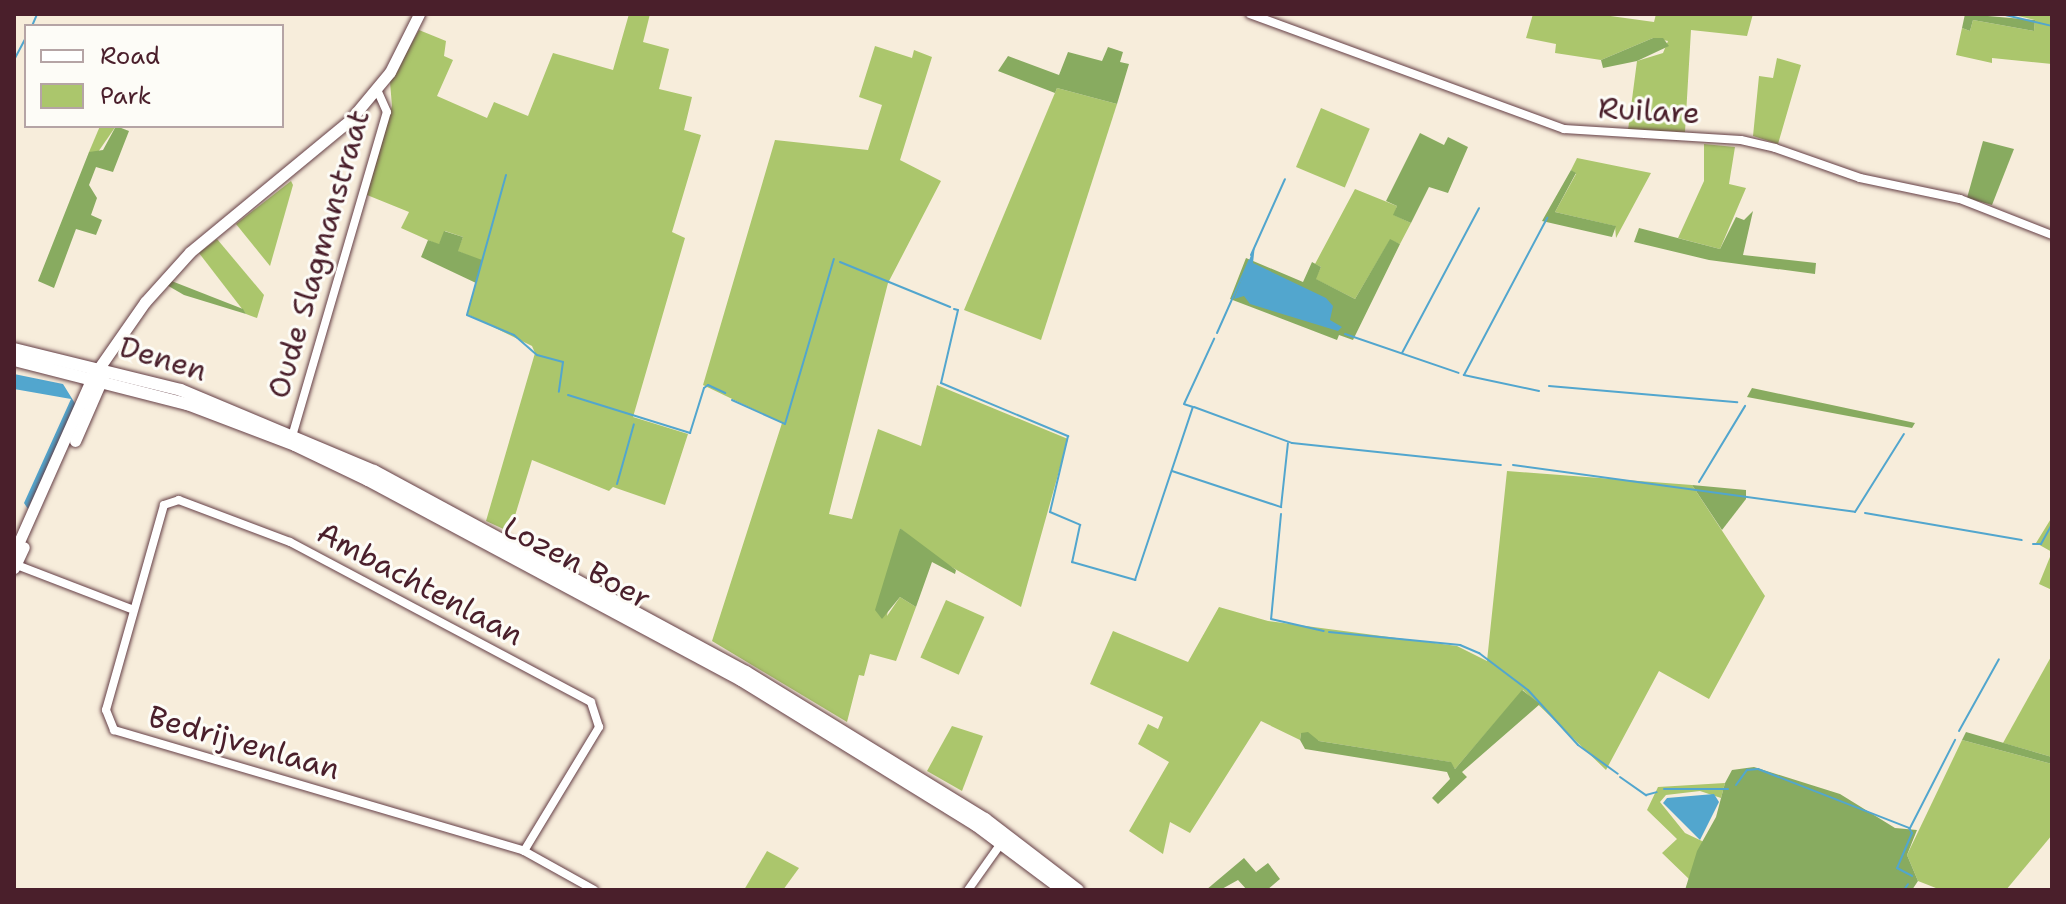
<!DOCTYPE html>
<style>
body{margin:0}
#map{position:relative;width:2066px;height:904px;overflow:hidden;background:#f7eddb;font-family:"Shantell Sans",sans-serif}
div>[style]{position:absolute}
[style*='--x']{left:calc(var(--x)*1px);top:calc(var(--y)*1px);width:calc(var(--w)*1px);rotate:calc(var(--a)*1deg)}
.green>*{inset:0;background:#abc66c;transform-origin:0 0}
.forest>*{inset:0;background:#88ab60}
.water>*{inset:0;background:#52a6ce}
.stream>*{height:2px;margin:-1px;padding:0 1px;transform-origin:1px;border-radius:1px;background:#52a6ce}
.roads{filter:drop-shadow(0 0 2px #643e45) drop-shadow(0 0 2px #643e45)}
.street>*{height:8px;margin:-4px;padding:0 4px;transform-origin:4px;border-radius:4px;background:#fff}
.secondary>*{height:11px;margin:-5.5px;padding:0 5.5px;transform-origin:5.5px;border-radius:5.5px;background:#fff}
.primary>*{height:12px;margin:-6px;padding:0 6px;transform-origin:6px;border-radius:6px;background:#fff}
span{translate:-50% -50%;white-space:nowrap;text-align:center;line-height:1.15;-webkit-text-stroke:6px #fdfcf7;paint-order:stroke}
.street-label{font-size:30px;color:#4a1f2b}
.frame{position:absolute;inset:0;border:16px solid #4a1f2b;pointer-events:none}
.legend{position:absolute;left:24px;top:24px;width:260px;height:104px;box-sizing:border-box;background:#fdfcf7;border:2px solid #b5a4a5;margin:0;padding:10px 14px;list-style:none;font-size:24px;color:#4a1f2b}
.legend li{display:flex;align-items:center;gap:16px;height:40px}
.legend b{width:40px;border:2px solid #b5a4a5}
</style>
<div id="map">
<div class="green">
<div style="clip-path:polygon(629px 14px,650px 14px,643px 42px,669px 49px,659px 89px,692px 97px,684px 130px,701px 135px,672px 232px,685px 238px,633px 417px,688px 434px,665px 505px,613px 487px,609px 491px,532px 460px,510px 532px,486px 521px,535px 353px,532px 346px,467px 314px,482px 261px,457px 251px,463px 237px,445px 231px,439px 245px,401px 228px,409px 212px,367px 195px,392px 106px,390px 82px,419px 30px,446px 41px,444px 56px,453px 60px,437px 96px,487px 118px,494px 102px,528px 116px,553px 53px,613px 70px)"></div>
<div style="clip-path:polygon(1533px 14px,1596px 14px,1654px 22px,1656px 14px,1753px 14px,1747px 36px,1691px 30px,1685px 132px,1628px 130px,1637px 61px,1663px 53px,1668px 41px,1653px 38px,1601px 60px,1555px 53px,1556px 44px,1526px 38px)"></div>
<div style="clip-path:polygon(2010px 14px,2052px 14px,2052px 64px,1992px 58px,1992px 63px,1956px 55px,1962px 28px,1970px 31px,1973px 20px,2034px 31px,2035px 20px)"></div>
<div style="clip-path:polygon(875px 46px,912px 58px,914px 50px,932px 57px,900px 160px,941px 181px,888px 283px,829px 514px,852px 519px,878px 429px,921px 446px,937px 385px,1068px 439px,1021px 607px,929px 554px,900px 528px,887px 616px,900px 597px,916px 607px,896px 661px,870px 654px,864px 676px,859px 675px,847px 722px,712px 641px,782px 423px,703px 385px,775px 140px,868px 150px,882px 105px,859px 97px)"></div>
<div style="clip-path:polygon(1777px 58px,1801px 65px,1778px 144px,1753px 136px,1759px 76px,1773px 78px)"></div>
<div style="clip-path:polygon(1057px 88px,1117px 104px,1041px 340px,964px 310px)"></div>
<div style="left:1321px;top:108px;width:53px;height:64px;rotate:23deg"></div>
<div style="clip-path:polygon(100px 126px,116px 126px,96px 155px,89px 152px)"></div>
<div style="clip-path:polygon(1704px 144px,1735px 147px,1729px 184px,1746px 188px,1720px 249px,1678px 238px,1704px 181px)"></div>
<div style="clip-path:polygon(1577px 158px,1651px 173px,1616px 238px,1615px 226px,1555px 212px,1576px 174px,1571px 170px)"></div>
<div style="clip-path:polygon(291px 181px,293px 185px,270px 266px,236px 224px)"></div>
<div style="clip-path:polygon(1355px 189px,1397px 206px,1394px 215px,1411px 223px,1400px 244px,1390px 240px,1355px 299px,1315px 279px,1321px 267px,1315px 264px)"></div>
<div style="clip-path:polygon(217px 239px,264px 295px,257px 318px,246px 314px,199px 253px)"></div>
<div style="clip-path:polygon(1507px 471px,1692px 485px,1765px 596px,1709px 699px,1659px 671px,1606px 770px,1523px 690px,1455px 769px,1450px 762px,1319px 741px,1301px 733px,1300px 740px,1261px 721px,1190px 833px,1170px 822px,1163px 854px,1129px 831px,1169px 762px,1138px 744px,1148px 724px,1158px 729px,1163px 717px,1090px 684px,1113px 631px,1188px 662px,1219px 607px,1268px 621px,1457px 646px,1487px 661px)"></div>
<div style="clip-path:polygon(2052px 517px,2052px 590px,2039px 584px,2052px 552px,2036px 543px)"></div>
<div style="left:946px;top:600px;width:42px;height:63px;rotate:24deg"></div>
<div style="clip-path:polygon(2052px 655px,2052px 757px,2003px 743px)"></div>
<div style="clip-path:polygon(952px 726px,983px 736px,962px 791px,927px 771px)"></div>
<div style="clip-path:polygon(1962px 740px,2052px 764px,2052px 835px,2006px 890px,1941px 890px,1918px 881px,1907px 855px)"></div>
<div style="clip-path:polygon(1725px 783px,1721px 798px,1700px 791px,1666px 795px,1660px 802px,1685px 833px,1704px 842px,1689px 879px,1662px 853px,1677px 839px,1647px 810px,1658px 787px)"></div>
<div style="clip-path:polygon(767px 851px,799px 868px,783px 890px,744px 890px)"></div>
</div>
<div class="forest">
<div style="clip-path:polygon(1965px 14px,2035px 20px,2034px 31px,1973px 20px,1970px 31px,1962px 28px)"></div>
<div style="clip-path:polygon(1653px 38px,1663px 38px,1669px 46px,1637px 61px,1603px 68px,1601px 60px)"></div>
<div style="clip-path:polygon(1108px 47px,1123px 52px,1120px 62px,1129px 64px,1117px 104px,1057px 88px,1055px 93px,998px 71px,1008px 56px,1059px 75px,1068px 52px,1102px 61px)"></div>
<div style="clip-path:polygon(116px 126px,129px 131px,113px 172px,96px 167px,89px 185px,97px 198px,91px 215px,102px 220px,96px 235px,76px 229px,54px 288px,38px 281px,89px 152px,103px 150px)"></div>
<div style="clip-path:polygon(1420px 133px,1444px 145px,1448px 137px,1468px 147px,1448px 193px,1429px 187px,1411px 223px,1393px 215px,1397px 206px,1386px 201px)"></div>
<div style="clip-path:polygon(1983px 141px,2014px 149px,1992px 205px,1967px 198px)"></div>
<div style="clip-path:polygon(1571px 170px,1576px 173px,1555px 212px,1616px 226px,1612px 237px,1542px 221px)"></div>
<div style="clip-path:polygon(1753px 211px,1743px 255px,1816px 263px,1815px 274px,1709px 260px,1634px 242px,1639px 228px,1720px 249px,1736px 217px,1744px 220px)"></div>
<div style="clip-path:polygon(444px 231px,463px 237px,458px 251px,482px 260px,476px 283px,421px 257px,428px 240px,439px 244px)"></div>
<div style="clip-path:polygon(1390px 239px,1400px 244px,1353px 340px,1339px 335px,1337px 340px,1230px 299px,1246px 258px,1303px 282px,1312px 262px,1321px 267px,1316px 279px,1355px 299px)"></div>
<div style="clip-path:polygon(169px 280px,243px 309px,246px 314px,184px 295px,165px 284px)"></div>
<div style="clip-path:polygon(1752px 388px,1874px 414px,1915px 423px,1912px 428px,1747px 397px)"></div>
<div style="clip-path:polygon(1692px 485px,1746px 490px,1746px 499px,1722px 530px)"></div>
<div style="clip-path:polygon(900px 528px,956px 570px,955px 574px,932px 562px,916px 607px,900px 597px,882px 619px,875px 610px)"></div>
<div style="clip-path:polygon(1522px 690px,1540px 704px,1462px 772px,1467px 777px,1438px 804px,1432px 798px,1450px 779px,1447px 772px,1305px 749px,1300px 740px,1301px 733px,1308px 732px,1319px 741px,1451px 762px,1455px 769px)"></div>
<div style="clip-path:polygon(1966px 732px,2052px 757px,2052px 764px,1962px 740px)"></div>
<div style="clip-path:polygon(1754px 767px,1840px 794px,1895px 828px,1917px 830px,1907px 855px,1918px 881px,1912px 890px,1685px 890px,1697px 851px,1716px 817px,1725px 783px,1732px 770px)"></div>
<div style="clip-path:polygon(1244px 858px,1256px 872px,1268px 863px,1280px 879px,1267px 890px,1247px 890px,1238px 880px,1220px 890px,1206px 890px)"></div>
</div>
<div class="water">
<div style="clip-path:polygon(1255px 245px,1253px 263px,1326px 298px,1333px 306px,1330px 320px,1342px 327px,1338px 331px,1250px 304px,1244px 296px,1234px 299px)"></div>
<div style="clip-path:polygon(14px 374px,63px 384px,76px 405px,28px 509px,24px 503px,71px 399px,14px 389px)"></div>
<div style="clip-path:polygon(1714px 794px,1719px 802px,1700px 840px,1663px 803px,1667px 798px)"></div>
</div>
<div class="stream">
<div style="--x:2001;--y:14;--w:52;--a:13.2"></div>
<div style="--x:32;--y:26;--w:13;--a:-67"></div>
<div style="--x:14;--y:60;--w:26;--a:-62"></div>
<div style="--x:506;--y:175;--w:145;--a:105.6"></div>
<div style="--x:467;--y:315;--w:51;--a:23.1"></div>
<div style="--x:514;--y:335;--w:30;--a:41"></div>
<div style="--x:537;--y:355;--w:27;--a:15"></div>
<div style="--x:563;--y:362;--w:30;--a:98"></div>
<div style="--x:1251;--y:255;--w:83;--a:-65.9"></div>
<div style="--x:840;--y:262;--w:119;--a:22.2"></div>
<div style="--x:954;--y:309;--w:4;--a:14"></div>
<div style="--x:958;--y:310;--w:75;--a:103.1"></div>
<div style="--x:941;--y:383;--w:138;--a:22.7"></div>
<div style="--x:1068;--y:436;--w:78;--a:103.3"></div>
<div style="--x:1050;--y:512;--w:33;--a:23"></div>
<div style="--x:1080;--y:525;--w:38;--a:102"></div>
<div style="--x:1072;--y:562;--w:66;--a:15.9"></div>
<div style="--x:1135;--y:580;--w:182;--a:-71.5"></div>
<div style="--x:1193;--y:407;--w:9;--a:-162"></div>
<div style="--x:1184;--y:404;--w:72;--a:-65.2"></div>
<div style="--x:1217;--y:333;--w:79;--a:-66"></div>
<div style="--x:1345;--y:334;--w:120;--a:18.9"></div>
<div style="--x:1402;--y:353;--w:164;--a:-62"></div>
<div style="--x:1549;--y:386;--w:189;--a:4.9"></div>
<div style="--x:1539;--y:391;--w:77;--a:-168"></div>
<div style="--x:1464;--y:375;--w:178;--a:-62.1"></div>
<div style="--x:568;--y:395;--w:128;--a:17.3"></div>
<div style="--x:690;--y:433;--w:47;--a:-72.7"></div>
<div style="--x:704;--y:388;--w:5;--a:-37"></div>
<div style="--x:708;--y:385;--w:19;--a:25"></div>
<div style="--x:732;--y:400;--w:58;--a:24.4"></div>
<div style="--x:785;--y:424;--w:172;--a:-73.5"></div>
<div style="--x:1194;--y:407;--w:104;--a:20.2"></div>
<div style="--x:1292;--y:443;--w:210;--a:6"></div>
<div style="--x:1513;--y:465;--w:345;--a:7.8"></div>
<div style="--x:1855;--y:512;--w:92;--a:-57.9"></div>
<div style="--x:1172;--y:471;--w:115;--a:18.3"></div>
<div style="--x:1281;--y:507;--w:64;--a:-83.8"></div>
<div style="--x:1699;--y:482;--w:89;--a:-58.8"></div>
<div style="--x:617;--y:484;--w:62;--a:-74.2"></div>
<div style="--x:1865;--y:513;--w:159;--a:9.8"></div>
<div style="--x:1281;--y:514;--w:105;--a:95.4"></div>
<div style="--x:1271;--y:619;--w:54;--a:12.8"></div>
<div style="--x:2033;--y:544;--w:8;--a:0"></div>
<div style="--x:2041;--y:544;--w:23;--a:-61"></div>
<div style="--x:1329;--y:632;--w:132;--a:5.7"></div>
<div style="--x:1460;--y:645;--w:21;--a:23"></div>
<div style="--x:1479;--y:653;--w:61;--a:37.1"></div>
<div style="--x:1528;--y:690;--w:74;--a:47.7"></div>
<div style="--x:1578;--y:745;--w:49;--a:35.9"></div>
<div style="--x:1959;--y:731;--w:82;--a:-60.9"></div>
<div style="--x:1620;--y:777;--w:32;--a:35"></div>
<div style="--x:1646;--y:795;--w:11;--a:-15"></div>
<div style="--x:1736;--y:785;--w:19;--a:-54"></div>
<div style="--x:1747;--y:770;--w:11;--a:-5"></div>
<div style="--x:1758;--y:769;--w:162;--a:21.3"></div>
<div style="--x:1909;--y:828;--w:6;--a:59"></div>
<div style="--x:1912;--y:833;--w:38;--a:113"></div>
<div style="--x:1897;--y:868;--w:17;--a:28"></div>
<div style="--x:1664;--y:789;--w:64;--a:0"></div>
<div style="--x:1910;--y:828;--w:99;--a:-62.9"></div>
<div style="--x:1904;--y:890;--w:7;--a:-56"></div>
</div>
<div class="roads">
<div class="street">
<div style="--x:1250;--y:14;--w:334;--a:20.1"></div>
<div style="--x:1564;--y:129;--w:177;--a:3.6"></div>
<div style="--x:1741;--y:140;--w:35;--a:13"></div>
<div style="--x:1775;--y:148;--w:90;--a:19.4"></div>
<div style="--x:1860;--y:178;--w:102;--a:11.9"></div>
<div style="--x:1960;--y:199;--w:99;--a:21.4"></div>
<div style="--x:293;--y:433;--w:334;--a:-73.7"></div>
<div style="--x:387;--y:112;--w:24;--a:-114"></div>
<div style="--x:14;--y:564;--w:125;--a:21"></div>
<div style="--x:524;--y:851;--w:145;--a:-58.8"></div>
<div style="--x:599;--y:727;--w:26;--a:-108"></div>
<div style="--x:591;--y:702;--w:341;--a:-152"></div>
<div style="--x:290;--y:542;--w:119;--a:-159.3"></div>
<div style="--x:179;--y:500;--w:16;--a:162"></div>
<div style="--x:164;--y:505;--w:213;--a:105.8"></div>
<div style="--x:106;--y:710;--w:22;--a:68"></div>
<div style="--x:114;--y:730;--w:427;--a:16.4"></div>
<div style="--x:524;--y:851;--w:80;--a:29.1"></div>
<div style="--x:968;--y:890;--w:59;--a:-54.7"></div>
</div>
<div class="secondary">
<div style="--x:75;--y:441;--w:70;--a:-66.4"></div>
<div style="--x:14;--y:553;--w:192;--a:-66"></div>
<div style="--x:92;--y:378;--w:93;--a:-55.1"></div>
<div style="--x:145;--y:302;--w:67;--a:-48"></div>
<div style="--x:190;--y:252;--w:207;--a:-39.5"></div>
<div style="--x:350;--y:120;--w:62;--a:-50.2"></div>
<div style="--x:390;--y:72;--w:65;--a:-63.4"></div>
<div style="--x:14;--y:568;--w:23;--a:-65"></div>
</div>
<div class="primary">
<div style="--x:14;--y:349;--w:172;--a:13.8"></div>
<div style="--x:181;--y:390;--w:209;--a:22.8"></div>
<div style="--x:374;--y:471;--w:423;--a:28.4"></div>
<div style="--x:746;--y:672;--w:281;--a:31.6"></div>
<div style="--x:985;--y:819;--w:117;--a:37.4"></div>
<div style="--x:14;--y:360;--w:179;--a:14.3"></div>
<div style="--x:187;--y:404;--w:116;--a:20.8"></div>
<div style="--x:295;--y:445;--w:81;--a:25.6"></div>
<div style="--x:368;--y:480;--w:423;--a:28.2"></div>
<div style="--x:741;--y:680;--w:276;--a:31.7"></div>
<div style="--x:976;--y:825;--w:109;--a:36.8"></div>
</div>
</div>
<div class="street-label">
<span style="left:1649px;top:111px;rotate:3deg">Ruilare</span>
<span style="left:319px;top:254px;rotate:-74deg">Oude Slagmanstraat</span>
<span style="left:163px;top:359px;rotate:17deg">Denen</span>
<span style="left:577px;top:563px;rotate:28deg">Lozen Boer</span>
<span style="left:420px;top:584px;rotate:28deg">Ambachtenlaan</span>
<span style="left:244px;top:743px;rotate:16deg">Bedrijvenlaan</span>
</div>
<div class="frame"></div>
<ul class="legend">
<li><b style="height:10px;background:#fff"></b>Road</li>
<li><b style="height:22px;background:#abc66c"></b>Park</li>
</ul>
</div>
